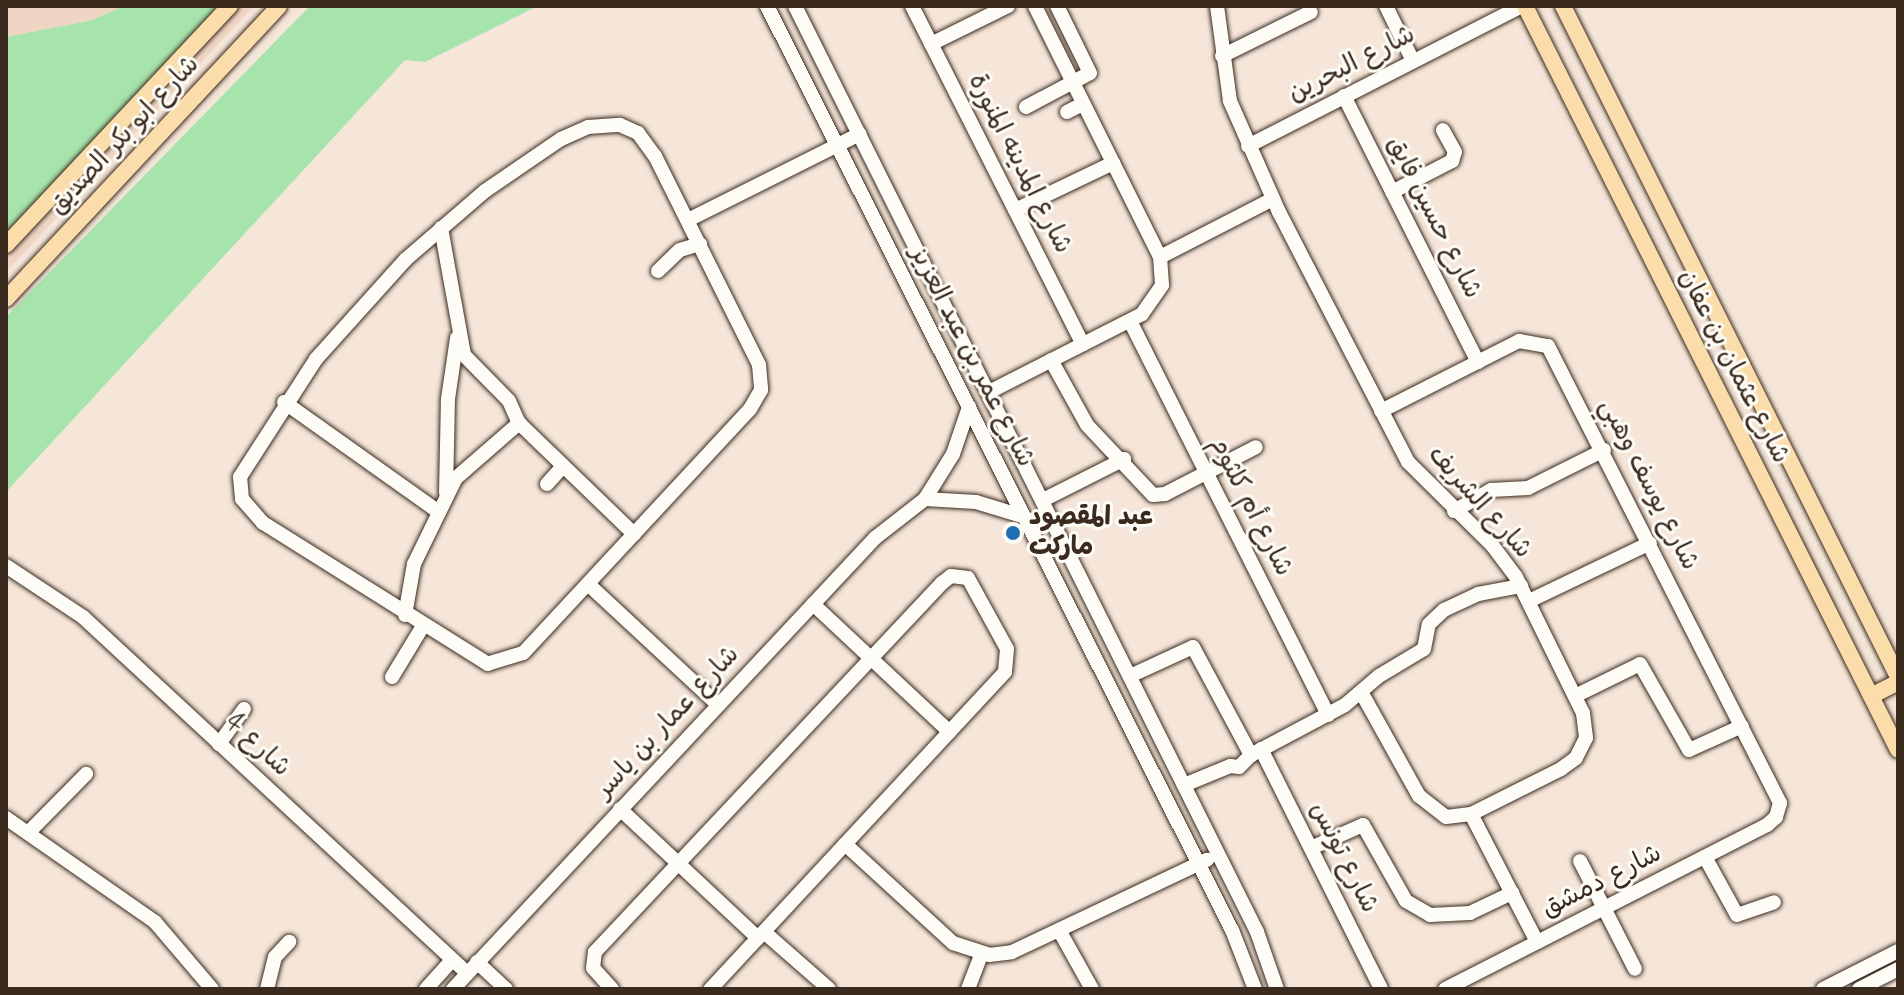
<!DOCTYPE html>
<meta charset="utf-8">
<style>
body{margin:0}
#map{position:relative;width:1904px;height:995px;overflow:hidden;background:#f5e6d9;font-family:Mynerve,"Playpen Sans Arabic",sans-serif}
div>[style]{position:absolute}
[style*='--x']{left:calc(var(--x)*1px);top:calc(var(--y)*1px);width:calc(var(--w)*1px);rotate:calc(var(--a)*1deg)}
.built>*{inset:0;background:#efd6c4}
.green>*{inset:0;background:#a6e4ac}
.roads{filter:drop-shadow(0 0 2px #3b2a1e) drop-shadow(0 0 2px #3b2a1e)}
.minor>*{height:14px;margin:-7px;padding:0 7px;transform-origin:7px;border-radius:7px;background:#fdfcf7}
.major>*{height:16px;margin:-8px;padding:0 8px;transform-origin:8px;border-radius:8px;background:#faddab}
.dots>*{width:22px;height:22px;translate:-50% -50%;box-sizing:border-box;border:4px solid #fdfcf7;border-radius:50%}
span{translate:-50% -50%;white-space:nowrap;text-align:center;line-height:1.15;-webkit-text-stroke:6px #fdfcf7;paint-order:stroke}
.street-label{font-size:26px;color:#3b2a1e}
.poi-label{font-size:26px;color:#3b2a1e;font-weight:700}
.left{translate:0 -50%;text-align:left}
.frame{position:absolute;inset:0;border:8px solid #3b2a1e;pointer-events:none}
</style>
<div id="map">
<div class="built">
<div style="clip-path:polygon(6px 6px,254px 6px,6px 272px)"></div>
</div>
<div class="green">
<div style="clip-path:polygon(125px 6px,220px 6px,6px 234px,6px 37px,89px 21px)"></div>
<div style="clip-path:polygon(310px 6px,538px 6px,425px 62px,405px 60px,6px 492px,6px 317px)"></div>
</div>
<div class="roads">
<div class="minor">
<div style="--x:767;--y:6;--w:1034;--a:63.29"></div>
<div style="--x:1232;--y:930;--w:63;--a:68.7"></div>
<div style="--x:795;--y:6;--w:1035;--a:63.48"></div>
<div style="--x:1257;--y:932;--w:60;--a:70.7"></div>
<div style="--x:912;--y:6;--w:379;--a:63.2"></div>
<div style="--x:1217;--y:6;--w:96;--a:82.2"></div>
<div style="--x:1230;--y:101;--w:121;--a:66.2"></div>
<div style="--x:1279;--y:212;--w:281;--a:62.7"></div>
<div style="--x:1408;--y:462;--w:118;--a:44.7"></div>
<div style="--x:1492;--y:545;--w:40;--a:53"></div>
<div style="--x:1516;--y:577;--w:152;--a:63.8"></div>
<div style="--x:1583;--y:713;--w:25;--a:83"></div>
<div style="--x:1586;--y:738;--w:22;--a:117"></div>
<div style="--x:1576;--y:758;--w:19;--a:144"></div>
<div style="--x:1561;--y:769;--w:101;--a:153.4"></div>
<div style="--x:1471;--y:814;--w:25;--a:173"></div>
<div style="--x:1446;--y:817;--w:34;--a:-142"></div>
<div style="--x:1419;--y:796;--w:119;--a:-119.1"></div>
<div style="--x:1386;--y:6;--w:61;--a:63.9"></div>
<div style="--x:931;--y:44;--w:86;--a:-26.3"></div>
<div style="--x:1222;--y:56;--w:99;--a:-26.3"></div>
<div style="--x:1344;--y:96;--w:298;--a:63.3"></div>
<div style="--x:1026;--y:107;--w:72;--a:-28"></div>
<div style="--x:1090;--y:73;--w:75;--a:-116.2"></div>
<div style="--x:1067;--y:112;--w:18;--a:-27"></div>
<div style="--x:620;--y:125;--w:20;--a:24"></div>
<div style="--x:638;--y:133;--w:29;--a:54"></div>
<div style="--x:655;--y:156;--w:233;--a:63.5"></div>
<div style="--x:759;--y:365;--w:25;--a:85"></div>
<div style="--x:761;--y:390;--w:22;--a:120"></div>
<div style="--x:750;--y:409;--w:333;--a:132.9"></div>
<div style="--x:523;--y:653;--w:37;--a:163"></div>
<div style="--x:488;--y:664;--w:266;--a:-147.9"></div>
<div style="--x:263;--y:523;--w:32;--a:-131"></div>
<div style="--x:242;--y:499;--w:22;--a:-95"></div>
<div style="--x:240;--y:477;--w:140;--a:-57.2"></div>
<div style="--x:316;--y:359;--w:133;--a:-48"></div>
<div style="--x:405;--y:260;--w:106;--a:-40.8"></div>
<div style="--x:485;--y:191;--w:92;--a:-34.4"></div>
<div style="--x:561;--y:139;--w:30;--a:-24"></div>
<div style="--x:588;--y:127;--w:32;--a:-4"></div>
<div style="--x:1248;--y:146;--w:307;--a:-27.1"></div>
<div style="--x:1392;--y:192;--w:68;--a:-27.3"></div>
<div style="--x:1452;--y:161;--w:9;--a:-72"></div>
<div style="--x:1455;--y:152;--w:25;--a:-119"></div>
<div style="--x:1015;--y:210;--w:109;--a:-25.6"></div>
<div style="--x:688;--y:220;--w:192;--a:-26.6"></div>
<div style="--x:441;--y:228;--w:129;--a:79.7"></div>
<div style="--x:464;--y:355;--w:64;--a:45.6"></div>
<div style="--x:509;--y:401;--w:24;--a:66"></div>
<div style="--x:519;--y:423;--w:160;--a:44"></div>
<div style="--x:1160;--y:257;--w:127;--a:-27.2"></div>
<div style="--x:658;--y:271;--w:30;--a:-44"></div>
<div style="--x:680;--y:250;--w:21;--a:-17"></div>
<div style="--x:1130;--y:321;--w:441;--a:63.3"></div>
<div style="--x:1051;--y:360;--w:74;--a:61"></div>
<div style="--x:1087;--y:425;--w:96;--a:46.7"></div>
<div style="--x:1153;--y:495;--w:12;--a:-5"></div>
<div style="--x:1165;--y:494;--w:102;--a:-27.3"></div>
<div style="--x:989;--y:392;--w:172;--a:-27"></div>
<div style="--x:1142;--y:314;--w:35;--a:-55"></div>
<div style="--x:1162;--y:285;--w:28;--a:-94"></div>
<div style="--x:1160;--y:257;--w:280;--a:-116.5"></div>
<div style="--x:284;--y:402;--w:190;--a:35.4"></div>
<div style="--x:1381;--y:411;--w:155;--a:-26.9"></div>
<div style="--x:1519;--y:341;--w:29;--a:10"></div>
<div style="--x:1548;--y:346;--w:513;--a:63.08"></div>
<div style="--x:1780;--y:803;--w:15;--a:106"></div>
<div style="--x:1776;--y:817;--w:12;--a:138"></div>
<div style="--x:1767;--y:825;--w:361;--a:153"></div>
<div style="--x:547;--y:484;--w:24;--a:-48"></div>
<div style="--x:446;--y:493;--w:94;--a:-88.8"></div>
<div style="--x:448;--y:399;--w:62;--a:-81.6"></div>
<div style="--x:925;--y:499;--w:51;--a:3.4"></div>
<div style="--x:976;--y:502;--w:51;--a:17"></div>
<div style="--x:1043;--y:500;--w:91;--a:-26.8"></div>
<div style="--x:1454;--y:511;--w:43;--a:-29.6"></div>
<div style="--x:1491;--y:490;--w:37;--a:-3"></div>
<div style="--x:1528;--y:488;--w:85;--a:-26.6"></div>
<div style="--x:6;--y:566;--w:92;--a:33.5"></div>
<div style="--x:83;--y:617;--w:524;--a:42.83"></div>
<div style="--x:588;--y:584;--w:178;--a:42.9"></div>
<div style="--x:1529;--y:601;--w:134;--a:-25.6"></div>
<div style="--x:813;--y:604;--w:187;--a:43.1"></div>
<div style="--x:405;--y:615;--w:52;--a:-80"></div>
<div style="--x:414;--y:564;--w:96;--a:-64"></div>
<div style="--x:456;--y:478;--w:84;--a:-41.1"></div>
<div style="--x:1130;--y:676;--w:69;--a:-24.7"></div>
<div style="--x:1193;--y:647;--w:123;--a:61.8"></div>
<div style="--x:392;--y:677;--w:60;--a:-58.7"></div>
<div style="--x:1575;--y:696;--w:72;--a:-26.2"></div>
<div style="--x:1640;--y:664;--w:99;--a:60.3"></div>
<div style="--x:1689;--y:750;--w:58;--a:-24.4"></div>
<div style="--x:219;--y:744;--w:43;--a:-54.5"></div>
<div style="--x:1261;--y:749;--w:268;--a:63.4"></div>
<div style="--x:1184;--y:785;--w:50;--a:-22.4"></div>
<div style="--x:1230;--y:766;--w:9;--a:6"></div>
<div style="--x:1239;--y:767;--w:17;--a:-45"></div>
<div style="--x:1251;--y:755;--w:106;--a:-28"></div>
<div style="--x:1345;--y:705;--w:45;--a:-40.5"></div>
<div style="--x:1379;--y:676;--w:52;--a:-31"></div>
<div style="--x:1424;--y:649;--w:25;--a:-79"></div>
<div style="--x:1429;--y:624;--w:21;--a:-43"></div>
<div style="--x:1444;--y:610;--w:38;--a:-25"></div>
<div style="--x:1478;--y:594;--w:44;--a:-10.5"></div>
<div style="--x:620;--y:809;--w:189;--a:43.1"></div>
<div style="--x:1471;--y:814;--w:144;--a:62.7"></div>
<div style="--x:6;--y:818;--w:182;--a:34.9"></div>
<div style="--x:155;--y:922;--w:88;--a:49.6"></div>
<div style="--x:28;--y:833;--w:83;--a:-45.5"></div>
<div style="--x:845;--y:844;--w:147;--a:42.5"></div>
<div style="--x:953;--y:943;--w:38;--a:18"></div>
<div style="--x:989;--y:955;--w:23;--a:-7"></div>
<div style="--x:1012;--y:952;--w:216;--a:-25.3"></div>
<div style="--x:1311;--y:848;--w:57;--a:-23.9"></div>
<div style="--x:1363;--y:825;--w:87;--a:60.5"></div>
<div style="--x:1406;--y:901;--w:28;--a:30"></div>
<div style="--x:1430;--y:915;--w:40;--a:-2.9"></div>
<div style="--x:1470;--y:913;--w:47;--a:-25.5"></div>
<div style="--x:1705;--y:857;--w:66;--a:61.1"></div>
<div style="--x:1737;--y:915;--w:39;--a:-19"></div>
<div style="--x:1580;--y:861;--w:121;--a:63"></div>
<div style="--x:1059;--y:930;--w:68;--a:60.8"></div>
<div style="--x:764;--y:932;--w:86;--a:41.2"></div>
<div style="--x:477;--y:962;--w:40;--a:43"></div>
<div style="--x:267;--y:989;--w:33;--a:-76"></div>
<div style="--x:275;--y:957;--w:21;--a:-47"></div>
<div style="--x:426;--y:989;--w:39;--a:-48"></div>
<div style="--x:453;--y:989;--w:618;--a:-46.9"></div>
<div style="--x:875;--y:538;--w:63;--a:-38"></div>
<div style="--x:925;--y:499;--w:53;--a:-58.1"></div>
<div style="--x:953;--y:454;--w:50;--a:-71.2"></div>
<div style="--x:612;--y:989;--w:28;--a:-132"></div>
<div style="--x:593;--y:968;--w:16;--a:-83"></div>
<div style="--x:595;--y:952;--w:507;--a:-46.76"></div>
<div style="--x:942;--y:583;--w:11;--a:-38"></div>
<div style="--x:951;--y:576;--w:17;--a:7"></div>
<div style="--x:968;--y:578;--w:81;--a:61.2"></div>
<div style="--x:1007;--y:649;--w:23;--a:95"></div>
<div style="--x:1005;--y:672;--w:433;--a:132.9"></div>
<div style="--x:968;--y:989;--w:36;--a:-69"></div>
<div style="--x:1823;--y:989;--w:84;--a:-26.9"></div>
<div style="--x:1859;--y:989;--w:44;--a:-27.1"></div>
</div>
<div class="major">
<div style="--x:1525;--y:6;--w:832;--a:63.37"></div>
<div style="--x:1563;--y:6;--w:750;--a:63.47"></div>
<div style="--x:6;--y:245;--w:328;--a:-46.9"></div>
<div style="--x:6;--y:299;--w:400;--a:-47"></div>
<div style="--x:1871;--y:696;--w:30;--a:-27"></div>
</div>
</div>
<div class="dots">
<div style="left:1013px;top:533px;background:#1f6fb2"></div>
</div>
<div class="street-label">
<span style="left:1352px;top:65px;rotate:-27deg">شارع البحرين</span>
<span style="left:125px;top:136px;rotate:-47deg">شارع ابو بكر الصديق</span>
<span style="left:1019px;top:164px;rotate:63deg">شارع المدينه المنورة</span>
<span style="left:1433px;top:218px;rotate:63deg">شارع حسين فايق</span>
<span style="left:971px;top:357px;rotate:63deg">شارع عمر بن عبد العزيز</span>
<span style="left:1733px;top:367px;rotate:63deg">شارع عثمان بن عفان</span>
<span style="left:1648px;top:485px;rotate:63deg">شارع يوسف وهبي</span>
<span style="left:1479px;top:503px;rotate:48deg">شارع الشريف</span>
<span style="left:1250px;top:507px;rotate:63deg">شارع أم كلثوم</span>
<span style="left:668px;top:723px;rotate:-47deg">شارع عمار بن ياسر</span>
<span style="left:257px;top:746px;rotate:43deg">شارع 4</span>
<span style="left:1343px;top:858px;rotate:63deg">شارع تونس</span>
<span style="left:1602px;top:882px;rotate:-27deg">شارع دمشق</span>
</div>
<div class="poi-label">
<span class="left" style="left:1029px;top:533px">عبد المقصود<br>ماركت</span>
</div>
<div class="frame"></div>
</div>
